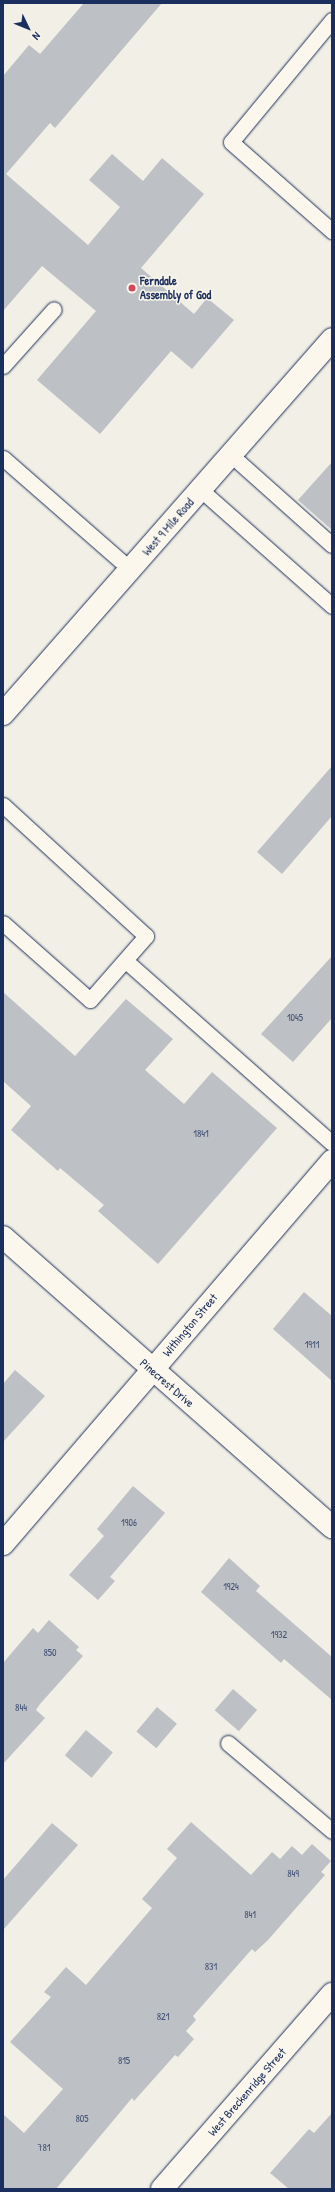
<!DOCTYPE html>
<style>
body{margin:0}
#map{position:relative;width:335px;height:2192px;overflow:hidden;background:#f2efe6;font-family:"Patrick Hand",sans-serif}
div>[style]{position:absolute}
[style*='--x']{left:calc(var(--x)*1px);top:calc(var(--y)*1px);width:calc(var(--w)*1px);rotate:calc(var(--a)*1deg)}
.building>*{inset:0;background:#bdc0c4;transform-origin:0 0}
.roads{filter:drop-shadow(0 0 1px #1b2f5e) drop-shadow(0 0 1px #1b2f5e)}
.service>*{height:15px;margin:-7.5px;padding:0 7.5px;transform-origin:7.5px;border-radius:7.5px;background:#fbf7ec}
.minor>*{height:22px;margin:-11px;padding:0 11px;transform-origin:11px;border-radius:11px;background:#fbf7ec}
.tertiary>*{height:22px;margin:-11px;padding:0 11px;transform-origin:11px;border-radius:11px;background:#fbf7ec}
.secondary>*{height:22px;margin:-11px;padding:0 11px;transform-origin:11px;border-radius:11px;background:#fbf7ec}
.dots>*{width:11px;height:11px;translate:-50% -50%;box-sizing:border-box;border:2px solid #fbf7ec;border-radius:50%}
span{translate:-50% -50%;white-space:nowrap;text-align:center;line-height:1.15;-webkit-text-stroke:3px #fbf7ec;paint-order:stroke}
.number-label{font-size:10px;color:#445378}
.number-label span{-webkit-text-stroke-width:0}
.poi-label{font-size:12px;color:#1b2f5e;font-weight:700}
.left{translate:0 -50%;text-align:left}
.street-label{font-size:12px;color:#1b2f5e}
.frame{position:absolute;inset:0;border:4px solid #1b2f5e;pointer-events:none}
.north{position:absolute;left:8px;top:8px;width:40px;height:40px;-webkit-text-stroke:3px #fbf7ec;paint-order:stroke;rotate:133deg;font-size:11px;font-weight:700;line-height:16px;text-align:center;color:#1b2f5e}
.north::after{content:'';display:block;margin:auto;width:14px;height:18px;background:#1b2f5e;clip-path:polygon(50% 0,100% 100%,50% 72%,0 100%)}
</style>
<div id="map">
<div class="building">
<div style="clip-path:polygon(84px 3px,162px 3px,55px 128px,50px 123px,6px 174px,88px 245px,120px 207px,89px 180px,112px 154px,143px 181px,162px 158px,204px 194px,141px 268px,194px 314px,207px 298px,234px 320px,192px 369px,171px 351px,100px 434px,37px 380px,96px 311px,42px 266px,3px 311px,3px 76px,29px 45px,40px 54px)"></div>
<div style="clip-path:polygon(332px 462px,332px 530px,298px 500px)"></div>
<div style="clip-path:polygon(332px 766px,332px 816px,282px 874px,257px 852px)"></div>
<div style="clip-path:polygon(332px 956px,332px 1018px,293px 1062px,261px 1034px)"></div>
<div style="clip-path:polygon(3px 992px,75px 1056px,126px 999px,173px 1039px,145px 1070px,184px 1104px,212px 1072px,277px 1128px,158px 1264px,98px 1211px,104px 1205px,60px 1168px,58px 1171px,11px 1130px,31px 1106px,3px 1081px)"></div>
<div style="clip-path:polygon(304px 1292px,332px 1316px,332px 1381px,273px 1329px)"></div>
<div style="clip-path:polygon(15px 1370px,45px 1396px,3px 1442px,3px 1384px)"></div>
<div style="clip-path:polygon(133px 1486px,165px 1513px,110px 1577px,115px 1581px,98px 1600px,69px 1575px,104px 1536px,97px 1529px)"></div>
<div style="clip-path:polygon(229px 1558px,260px 1586px,256px 1591px,332px 1657px,332px 1700px,284px 1659px,281px 1663px,201px 1592px)"></div>
<div style="clip-path:polygon(49px 1620px,79px 1647px,76px 1650px,83px 1656px,40px 1704px,36px 1710px,45px 1718px,3px 1764px,3px 1663px,33px 1628px,38px 1633px)"></div>
<div style="left:233px;top:1689px;width:32px;height:28px;rotate:41deg"></div>
<div style="left:157px;top:1707px;width:26px;height:32px;rotate:40deg"></div>
<div style="left:86px;top:1730px;width:35px;height:33px;rotate:40deg"></div>
<div style="clip-path:polygon(191px 1822px,251px 1875px,272px 1852px,280px 1859px,292px 1846px,302px 1855px,312px 1844px,331px 1861px,321px 1872px,325px 1875px,268px 1940px,255px 1952px,252px 1949px,193px 2016px,196px 2020px,186px 2031px,194px 2039px,178px 2057px,175px 2055px,134px 2101px,132px 2098px,56px 2189px,3px 2189px,3px 2114px,24px 2133px,63px 2089px,10px 2042px,51px 1997px,44px 1992px,66px 1967px,86px 1985px,152px 1908px,142px 1899px,177px 1858px,167px 1849px)"></div>
<div style="clip-path:polygon(52px 1823px,78px 1845px,3px 1930px,3px 1880px)"></div>
<div style="clip-path:polygon(332px 2113px,332px 2189px,289px 2189px,270px 2173px,309px 2129px,314px 2133px)"></div>
</div>
<div class="roads">
<div class="service">
<div style="--x:332;--y:20;--w:158;--a:129.6"></div>
<div style="--x:231;--y:142;--w:135;--a:41.4"></div>
<div style="--x:3;--y:366;--w:76;--a:-48.2"></div>
<div style="--x:231;--y:455;--w:135;--a:41.7"></div>
<div style="--x:3;--y:458;--w:170;--a:41.2"></div>
<div style="--x:201;--y:490;--w:175;--a:41.5"></div>
<div style="--x:3;--y:805;--w:194;--a:42.5"></div>
<div style="--x:146;--y:936;--w:85;--a:131.2"></div>
<div style="--x:90;--y:1000;--w:116;--a:-138.5"></div>
<div style="--x:126;--y:961;--w:275;--a:41.5"></div>
<div style="--x:228;--y:1743;--w:136;--a:40.2"></div>
</div>
<div class="minor">
<div style="--x:3;--y:1544;--w:505;--a:-49.34"></div>
<div style="--x:162;--y:2189;--w:259;--a:-48.9"></div>
</div>
<div class="tertiary">
<div style="--x:3;--y:1237;--w:439;--a:41.4"></div>
</div>
<div class="secondary">
<div style="--x:3;--y:714;--w:499;--a:-48.7"></div>
</div>
</div>
<div class="dots">
<div style="left:132px;top:288px;background:#d1495b"></div>
</div>
<div class="number-label">
<span style="left:295px;top:1018px">1045</span>
<span style="left:201px;top:1134px">1841</span>
<span style="left:312px;top:1345px">1911</span>
<span style="left:129px;top:1523px">1906</span>
<span style="left:231px;top:1587px">1924</span>
<span style="left:279px;top:1635px">1932</span>
<span style="left:50px;top:1653px">850</span>
<span style="left:21px;top:1708px">844</span>
<span style="left:293px;top:1874px">849</span>
<span style="left:250px;top:1915px">841</span>
<span style="left:211px;top:1967px">831</span>
<span style="left:163px;top:2017px">821</span>
<span style="left:124px;top:2061px">815</span>
<span style="left:82px;top:2119px">805</span>
<span style="left:44px;top:2148px">781</span>
</div>
<div class="poi-label">
<span class="left" style="left:140px;top:288px">Ferndale<br>Assembly of God</span>
</div>
<div class="street-label">
<span style="left:168px;top:527px;rotate:-49deg">West 9 Mile Road</span>
<span style="left:190px;top:1325px;rotate:-50deg">Withington Street</span>
<span style="left:167px;top:1383px;rotate:41deg">Pinecrest Drive</span>
<span style="left:247px;top:2092px;rotate:-49deg">West Breckenridge Street</span>
</div>
<div class="frame"></div>
<div class="north">N</div>
</div>
